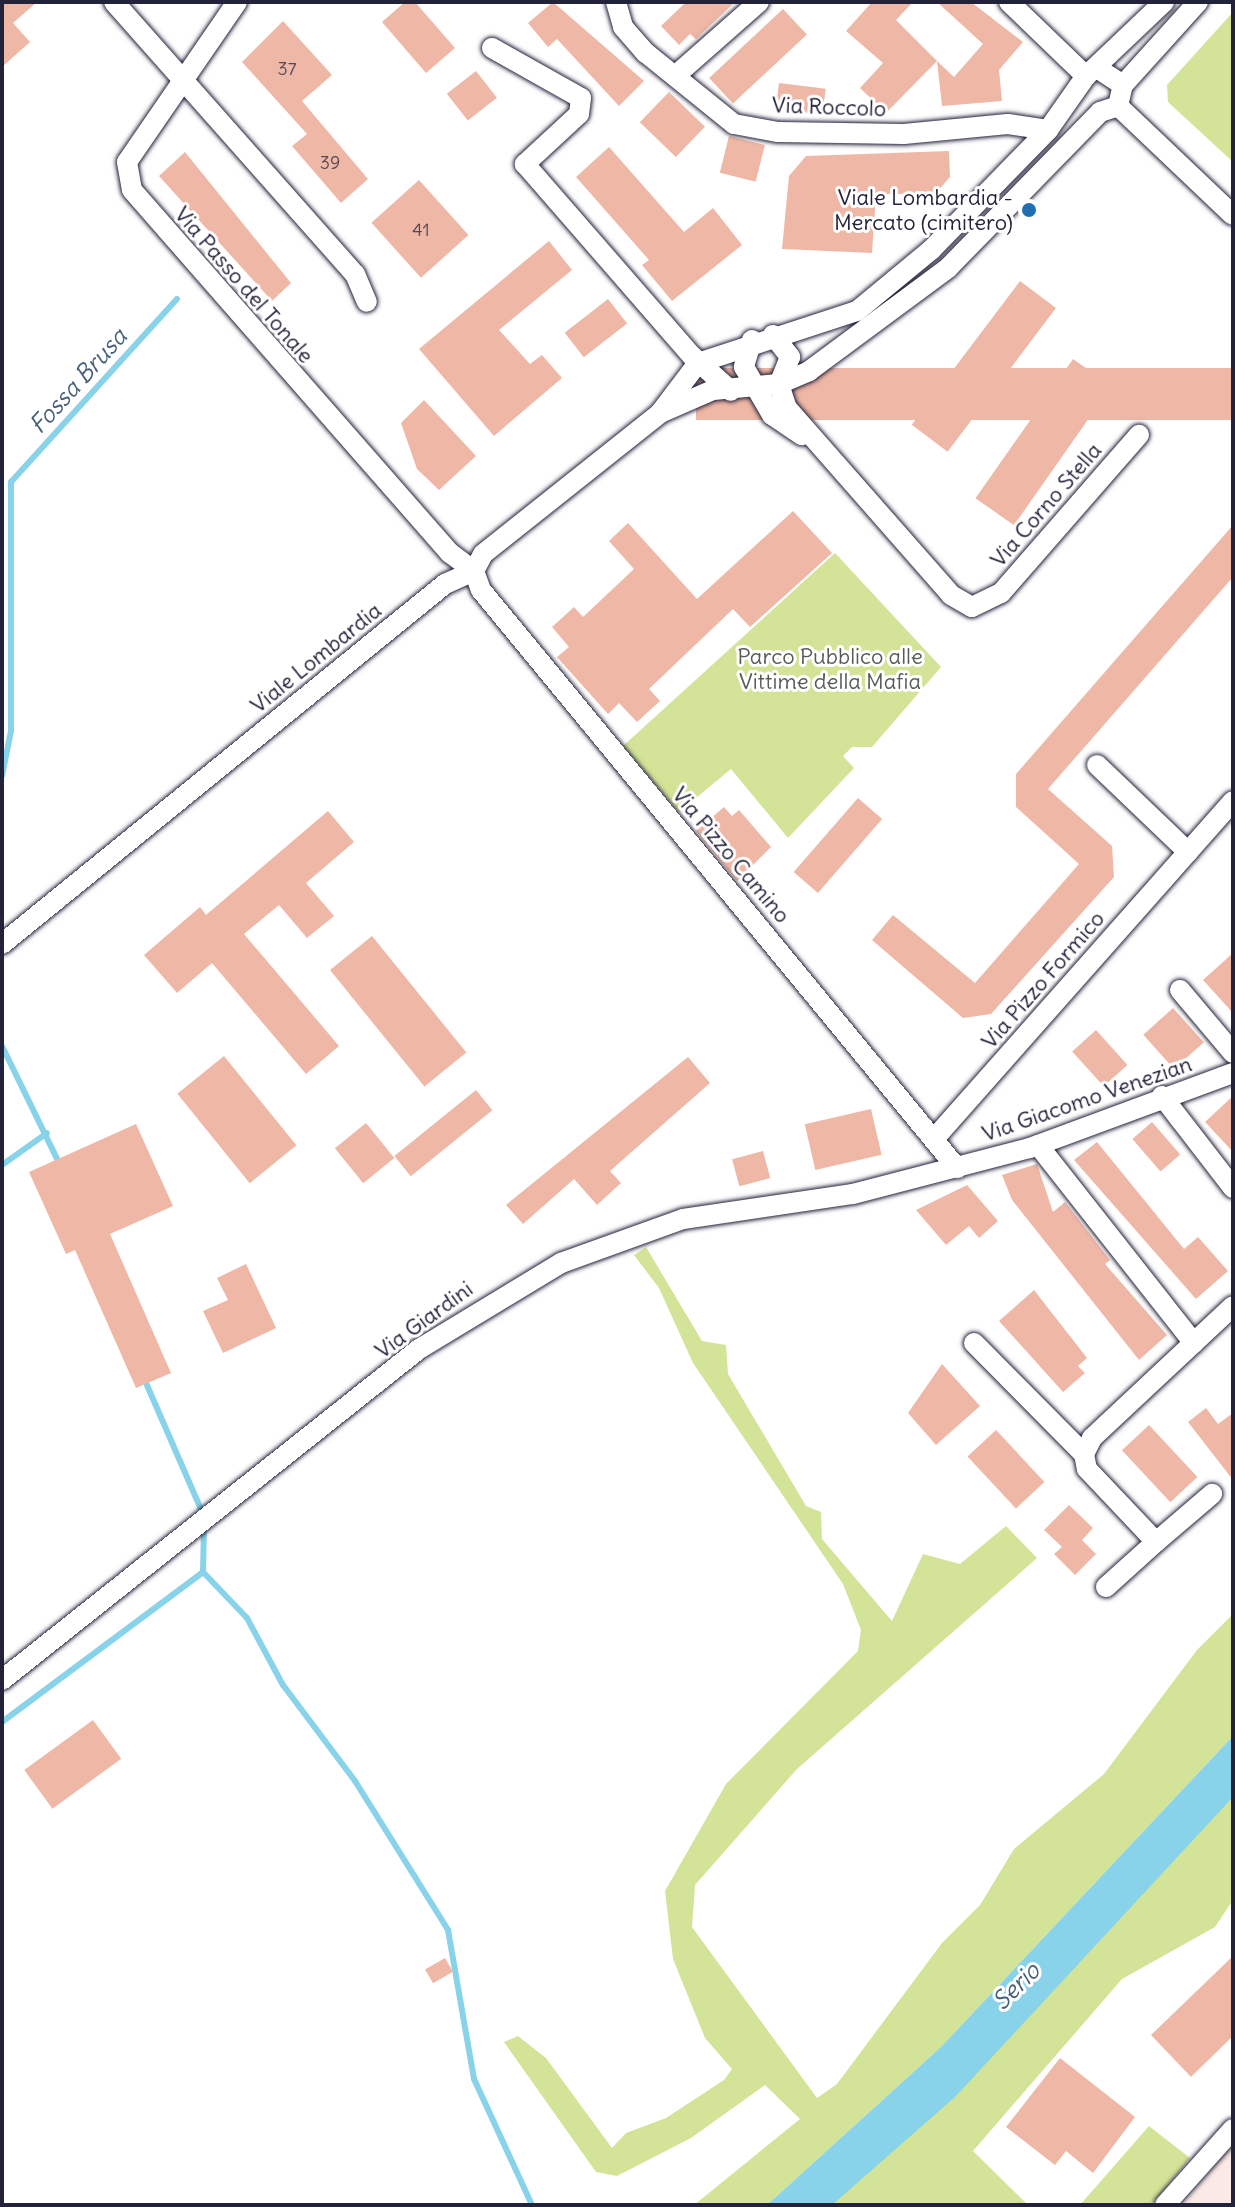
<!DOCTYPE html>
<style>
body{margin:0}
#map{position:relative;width:1235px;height:2207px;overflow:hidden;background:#fff;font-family:Delius,sans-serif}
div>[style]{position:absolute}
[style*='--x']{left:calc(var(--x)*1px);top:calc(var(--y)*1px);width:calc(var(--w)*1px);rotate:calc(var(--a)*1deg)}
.built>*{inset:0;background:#fae9e4}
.green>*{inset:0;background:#d3e397}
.water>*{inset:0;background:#88d3e9}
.stream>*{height:6px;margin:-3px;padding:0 3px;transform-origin:3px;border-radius:3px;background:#88d3e9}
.building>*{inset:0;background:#efb7a6;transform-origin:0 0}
.roads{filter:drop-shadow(0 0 2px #22223b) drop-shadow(0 0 2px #22223b)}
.street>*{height:20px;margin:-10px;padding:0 10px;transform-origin:10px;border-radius:10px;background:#fff}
.dots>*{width:22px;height:22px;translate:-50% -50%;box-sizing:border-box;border:4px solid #fff;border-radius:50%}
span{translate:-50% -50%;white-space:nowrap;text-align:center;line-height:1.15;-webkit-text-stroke:6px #fff;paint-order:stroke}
.number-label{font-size:18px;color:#554756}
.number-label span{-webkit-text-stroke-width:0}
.street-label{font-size:22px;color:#22223b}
.poi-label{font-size:22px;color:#22223b}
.right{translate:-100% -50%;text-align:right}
.park-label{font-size:22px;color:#575c57}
.water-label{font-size:24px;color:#466078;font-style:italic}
.frame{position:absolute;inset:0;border:4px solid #22223b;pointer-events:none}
</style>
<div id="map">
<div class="built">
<div style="clip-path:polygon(1233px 2145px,1233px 2205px,1183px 2205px,1225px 2152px)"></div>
</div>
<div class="green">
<div style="clip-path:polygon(1233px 12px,1233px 162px,1168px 102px,1167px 85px)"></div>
<div style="clip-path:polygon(835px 553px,941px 667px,872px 747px,852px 747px,843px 756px,854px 768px,788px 838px,731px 769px,679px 812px,623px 746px)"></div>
<div style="clip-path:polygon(646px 1247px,702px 1341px,726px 1345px,728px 1374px,806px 1506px,821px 1512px,822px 1539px,892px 1621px,923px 1554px,960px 1564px,1006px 1526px,1037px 1558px,797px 1769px,695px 1885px,692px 1927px,817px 2098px,837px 2084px,942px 1943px,980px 1905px,1014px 1849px,1104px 1774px,1197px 1650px,1233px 1614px,1233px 1736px,941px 2047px,767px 2205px,694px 2205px,800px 2119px,765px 2085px,691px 2138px,617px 2176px,596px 2172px,504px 2042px,518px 2036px,546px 2058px,612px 2148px,626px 2133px,666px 2118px,724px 2080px,732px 2069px,705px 2038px,673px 1959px,665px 1891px,726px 1784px,858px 1651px,861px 1630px,843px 1584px,693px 1363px,659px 1288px,634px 1255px)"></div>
<div style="clip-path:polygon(1233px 1797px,1233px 1900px,1215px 1927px,1122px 1979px,973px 2151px,1028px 2205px,832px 2205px)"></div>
<div style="clip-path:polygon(1149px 2126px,1190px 2158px,1151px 2205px,1080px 2205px)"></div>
</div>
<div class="water">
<div style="clip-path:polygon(1233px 1736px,1233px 1797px,955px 2097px,832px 2205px,767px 2205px,941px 2047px)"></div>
</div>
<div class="stream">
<div style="--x:2;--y:776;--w:46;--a:-78.7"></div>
<div style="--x:11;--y:731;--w:249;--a:-90"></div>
<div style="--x:11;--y:482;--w:247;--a:-47.8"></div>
<div style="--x:2;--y:1046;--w:132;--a:64"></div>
<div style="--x:2;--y:1165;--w:55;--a:-35.4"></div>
<div style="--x:143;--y:1376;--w:153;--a:66.5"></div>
<div style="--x:203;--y:1572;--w:64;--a:46.3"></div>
<div style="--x:247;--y:1618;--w:76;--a:61.8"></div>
<div style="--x:283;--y:1685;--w:120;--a:53.1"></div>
<div style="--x:355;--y:1781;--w:176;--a:58"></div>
<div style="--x:448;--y:1930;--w:151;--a:80.1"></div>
<div style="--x:474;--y:2079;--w:139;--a:65.3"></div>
<div style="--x:2;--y:1722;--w:251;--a:-36.7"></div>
<div style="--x:203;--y:1572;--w:45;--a:-88.7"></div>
</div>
<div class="building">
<div style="clip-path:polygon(2px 2px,37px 2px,13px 23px,30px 42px,2px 67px)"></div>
<div style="clip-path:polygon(405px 2px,415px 2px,455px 48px,426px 73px,382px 22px)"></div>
<div style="clip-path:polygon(553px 2px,644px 81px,619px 106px,557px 39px,548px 47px,528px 23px)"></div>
<div style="clip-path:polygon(686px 2px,735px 2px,696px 39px,690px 34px,679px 45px,661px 26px)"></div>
<div style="clip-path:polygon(872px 2px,913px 2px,896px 20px,937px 61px,886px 113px,860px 88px,883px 63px,846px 31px)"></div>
<div style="clip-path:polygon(937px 2px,971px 2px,1023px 42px,999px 70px,1002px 101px,942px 106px,937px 61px,954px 77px,983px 44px)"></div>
<div style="left:783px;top:9px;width:35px;height:101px;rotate:47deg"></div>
<div style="clip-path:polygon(283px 21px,332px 75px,302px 101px,368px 179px,341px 203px,292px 146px,307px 134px,242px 62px)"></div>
<div style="left:476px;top:71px;width:34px;height:37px;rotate:52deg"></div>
<div style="left:779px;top:83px;width:47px;height:26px;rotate:7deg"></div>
<div style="left:669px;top:92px;width:50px;height:42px;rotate:44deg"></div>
<div style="left:729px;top:136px;width:37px;height:38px;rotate:14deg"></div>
<div style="clip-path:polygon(609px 147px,684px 232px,713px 208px,742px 245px,672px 301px,642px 265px,649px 260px,576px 177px)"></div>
<div style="clip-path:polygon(949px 151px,950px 177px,935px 194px,876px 194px,872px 253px,782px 249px,789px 176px,806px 156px)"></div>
<div style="clip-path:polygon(185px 152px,291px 283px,272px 301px,159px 176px)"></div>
<div style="left:419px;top:180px;width:74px;height:64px;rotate:48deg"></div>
<div style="clip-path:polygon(549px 241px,572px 270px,499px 330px,530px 364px,542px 355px,562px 378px,494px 436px,419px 349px)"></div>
<div style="left:1020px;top:281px;width:45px;height:180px;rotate:37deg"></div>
<div style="left:608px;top:299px;width:31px;height:55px;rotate:52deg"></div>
<div style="left:1073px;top:359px;width:47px;height:170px;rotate:35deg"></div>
<div style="left:1233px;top:368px;width:52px;height:537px;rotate:90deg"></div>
<div style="clip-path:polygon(424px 400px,476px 456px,439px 490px,417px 469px,401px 423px)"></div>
<div style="clip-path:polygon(793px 511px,832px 553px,750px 627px,733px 609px,649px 689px,660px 701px,637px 722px,619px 703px,608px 714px,557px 657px,569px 647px,552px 627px,574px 607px,583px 617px,634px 569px,609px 541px,628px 523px,697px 599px)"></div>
<div style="clip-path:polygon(1233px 525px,1233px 577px,1048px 789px,1112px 846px,1114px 877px,991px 1014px,963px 1018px,872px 940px,893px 915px,975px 983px,1079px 864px,1016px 807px,1016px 774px)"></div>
<div style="left:858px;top:798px;width:32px;height:98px;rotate:41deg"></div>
<div style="clip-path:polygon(724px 807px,732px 816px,739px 810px,771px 847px,737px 881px,696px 831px)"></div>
<div style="clip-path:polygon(328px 811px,354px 842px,306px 883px,334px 916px,307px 938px,279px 905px,244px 934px,339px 1046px,306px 1074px,212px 963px,177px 993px,144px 955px,200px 907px,206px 915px)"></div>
<div style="left:372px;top:936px;width:150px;height:54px;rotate:51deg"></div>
<div style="clip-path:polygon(1233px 953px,1233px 1013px,1203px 980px)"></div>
<div style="left:1173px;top:1008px;width:46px;height:40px;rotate:48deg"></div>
<div style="left:1096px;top:1030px;width:47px;height:32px;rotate:48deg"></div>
<div style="left:224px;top:1056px;width:115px;height:60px;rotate:51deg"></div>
<div style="clip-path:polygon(688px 1057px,710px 1083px,610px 1171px,621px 1183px,597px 1205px,574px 1179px,523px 1224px,506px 1205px)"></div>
<div style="left:476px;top:1090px;width:26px;height:105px;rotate:51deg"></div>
<div style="clip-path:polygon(1233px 1096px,1233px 1152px,1205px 1122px)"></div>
<div style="left:871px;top:1109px;width:47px;height:68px;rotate:77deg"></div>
<div style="left:1152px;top:1122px;width:43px;height:26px;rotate:49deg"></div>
<div style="left:366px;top:1123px;width:45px;height:40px;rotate:51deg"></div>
<div style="clip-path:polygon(136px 1124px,173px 1206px,110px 1234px,171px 1373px,136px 1388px,75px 1250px,66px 1254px,29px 1172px)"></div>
<div style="clip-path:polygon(1097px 1142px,1184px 1249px,1198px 1237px,1228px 1271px,1196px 1299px,1074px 1160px)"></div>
<div style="left:763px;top:1151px;width:28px;height:32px;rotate:75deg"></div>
<div style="clip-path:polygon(1037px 1164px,1053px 1212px,1065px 1202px,1110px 1260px,1105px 1264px,1167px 1335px,1139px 1360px,1012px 1200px,1002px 1175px)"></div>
<div style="clip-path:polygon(967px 1185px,998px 1221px,979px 1238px,969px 1226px,946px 1245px,916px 1210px)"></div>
<div style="clip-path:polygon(246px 1264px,276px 1328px,223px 1353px,203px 1311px,228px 1300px,217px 1278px)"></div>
<div style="clip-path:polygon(1034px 1290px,1087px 1358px,1078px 1366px,1085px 1373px,1063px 1392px,999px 1321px)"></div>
<div style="clip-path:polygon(942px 1364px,980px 1406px,936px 1445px,908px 1413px)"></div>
<div style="clip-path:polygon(1206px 1408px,1218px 1424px,1233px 1413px,1233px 1480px,1188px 1422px)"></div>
<div style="left:1149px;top:1425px;width:71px;height:37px;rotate:47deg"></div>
<div style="left:996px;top:1430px;width:71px;height:39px;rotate:47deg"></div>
<div style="clip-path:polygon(1069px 1505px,1093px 1528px,1082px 1540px,1096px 1554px,1075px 1575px,1054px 1554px,1062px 1547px,1044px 1530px)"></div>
<div style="left:93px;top:1720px;width:48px;height:85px;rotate:54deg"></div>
<div style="clip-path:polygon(1233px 1956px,1233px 2036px,1191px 2077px,1151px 2035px)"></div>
<div style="left:445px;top:1958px;width:16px;height:23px;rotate:60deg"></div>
<div style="clip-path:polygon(1060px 2058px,1135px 2117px,1093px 2173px,1066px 2151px,1055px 2165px,1006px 2127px)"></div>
</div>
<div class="roads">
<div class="street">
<div style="--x:114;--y:2;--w:363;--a:48.5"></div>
<div style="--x:355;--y:274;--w:30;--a:67"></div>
<div style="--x:237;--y:2;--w:194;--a:124.5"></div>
<div style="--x:127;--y:162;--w:28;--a:80"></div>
<div style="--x:132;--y:190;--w:483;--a:48.8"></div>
<div style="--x:450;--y:553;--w:30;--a:37"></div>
<div style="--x:474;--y:571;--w:20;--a:70"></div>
<div style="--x:481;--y:590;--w:749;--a:50.53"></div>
<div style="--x:616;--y:2;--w:26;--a:74"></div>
<div style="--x:623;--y:27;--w:35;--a:49"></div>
<div style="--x:646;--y:53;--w:113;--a:38.9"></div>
<div style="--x:734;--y:124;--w:45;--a:10.3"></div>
<div style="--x:778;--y:132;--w:126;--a:0.9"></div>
<div style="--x:904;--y:134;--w:104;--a:-5.5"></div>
<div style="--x:1008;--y:124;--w:40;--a:8.5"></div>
<div style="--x:1009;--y:2;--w:107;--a:43.9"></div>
<div style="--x:492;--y:48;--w:102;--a:29.3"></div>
<div style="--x:581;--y:98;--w:16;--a:97"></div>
<div style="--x:579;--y:114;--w:74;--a:137.2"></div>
<div style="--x:525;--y:164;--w:254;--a:49"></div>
<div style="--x:692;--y:356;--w:52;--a:41.9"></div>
<div style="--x:675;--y:76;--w:112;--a:-41.4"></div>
<div style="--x:1123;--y:85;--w:112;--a:-47.9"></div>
<div style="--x:1118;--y:106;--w:158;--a:43.5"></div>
<div style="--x:773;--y:335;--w:28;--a:52"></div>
<div style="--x:790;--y:357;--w:29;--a:112"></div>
<div style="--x:779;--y:384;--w:25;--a:72"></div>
<div style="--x:787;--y:408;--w:249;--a:48.7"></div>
<div style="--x:951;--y:595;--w:24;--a:30"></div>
<div style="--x:972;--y:607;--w:32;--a:-26"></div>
<div style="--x:1001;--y:593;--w:210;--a:-48.9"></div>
<div style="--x:752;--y:340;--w:28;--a:107"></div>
<div style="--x:744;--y:367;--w:56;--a:59.7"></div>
<div style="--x:772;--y:415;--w:36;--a:34"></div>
<div style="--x:660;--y:413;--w:63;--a:-52.8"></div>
<div style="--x:698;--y:363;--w:167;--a:-18.1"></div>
<div style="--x:857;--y:311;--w:96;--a:-39.5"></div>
<div style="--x:931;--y:250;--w:168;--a:-45.7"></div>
<div style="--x:1048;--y:130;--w:66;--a:-54.9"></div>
<div style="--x:1086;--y:76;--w:108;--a:-43.5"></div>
<div style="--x:1097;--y:765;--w:126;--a:43.7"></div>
<div style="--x:2;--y:944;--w:571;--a:-39.1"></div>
<div style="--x:445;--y:584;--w:32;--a:-24"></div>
<div style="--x:474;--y:571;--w:19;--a:-62"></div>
<div style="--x:483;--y:554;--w:226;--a:-38.5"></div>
<div style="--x:660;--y:413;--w:58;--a:-23.5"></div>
<div style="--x:713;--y:390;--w:66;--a:-5.2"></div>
<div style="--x:779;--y:384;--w:33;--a:-23"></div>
<div style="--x:809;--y:371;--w:173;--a:-36.5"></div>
<div style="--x:948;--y:268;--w:218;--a:-45.7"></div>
<div style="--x:1100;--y:112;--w:19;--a:-18"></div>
<div style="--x:1118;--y:106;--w:22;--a:-77"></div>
<div style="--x:1123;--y:85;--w:30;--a:-147"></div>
<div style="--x:1180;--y:990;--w:82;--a:49.9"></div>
<div style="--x:1162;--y:1096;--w:116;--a:52.3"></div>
<div style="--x:934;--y:1139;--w:451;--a:-48.5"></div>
<div style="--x:1038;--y:1145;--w:252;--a:51.8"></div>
<div style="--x:974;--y:1343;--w:156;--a:45.3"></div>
<div style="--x:1084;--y:1454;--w:18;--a:-63"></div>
<div style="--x:1092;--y:1438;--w:193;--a:-43.1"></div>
<div style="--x:1084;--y:1454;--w:15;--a:79"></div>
<div style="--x:1087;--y:1469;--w:100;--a:46.6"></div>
<div style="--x:1156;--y:1542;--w:74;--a:-40.6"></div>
<div style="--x:1106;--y:1587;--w:67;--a:-42"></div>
<div style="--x:2;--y:1680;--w:532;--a:-38.44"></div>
<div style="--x:419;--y:1349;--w:166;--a:-31.2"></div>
<div style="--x:561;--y:1263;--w:130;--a:-19.8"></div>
<div style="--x:683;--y:1219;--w:172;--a:-8.4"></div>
<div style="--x:853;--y:1194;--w:183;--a:-14.6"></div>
<div style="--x:1030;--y:1148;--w:216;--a:-20.3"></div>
<div style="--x:1165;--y:2205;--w:102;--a:-48.2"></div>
</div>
</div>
<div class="dots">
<div style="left:1029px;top:210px;background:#1f6fb2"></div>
</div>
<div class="number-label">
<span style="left:287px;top:69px">37</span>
<span style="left:330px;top:163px">39</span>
<span style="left:421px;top:230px">41</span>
</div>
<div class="street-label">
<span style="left:829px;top:107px;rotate:2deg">Via Roccolo</span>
<span style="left:244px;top:285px;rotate:49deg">Via Passo del Tonale</span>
<span style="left:1046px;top:505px;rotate:-49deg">Via Corno Stella</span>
<span style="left:316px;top:658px;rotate:-39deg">Viale Lombardia</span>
<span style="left:731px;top:855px;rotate:50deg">Via Pizzo Camino</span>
<span style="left:1043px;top:980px;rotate:-49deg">Via Pizzo Formico</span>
<span style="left:1087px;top:1099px;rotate:-19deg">Via Giacomo Venezian</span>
<span style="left:424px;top:1320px;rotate:-36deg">Via Giardini</span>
</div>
<div class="poi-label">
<span class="right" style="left:1013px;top:210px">Viale Lombardia -<br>Mercato (cimitero)</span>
</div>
<div class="park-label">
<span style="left:830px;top:669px">Parco Pubblico alle<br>Vittime della Mafia</span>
</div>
<div class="water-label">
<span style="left:78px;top:381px;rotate:-48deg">Fossa Brusa</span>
<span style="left:1016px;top:1986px;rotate:-45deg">Serio</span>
</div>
<div class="frame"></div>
</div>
